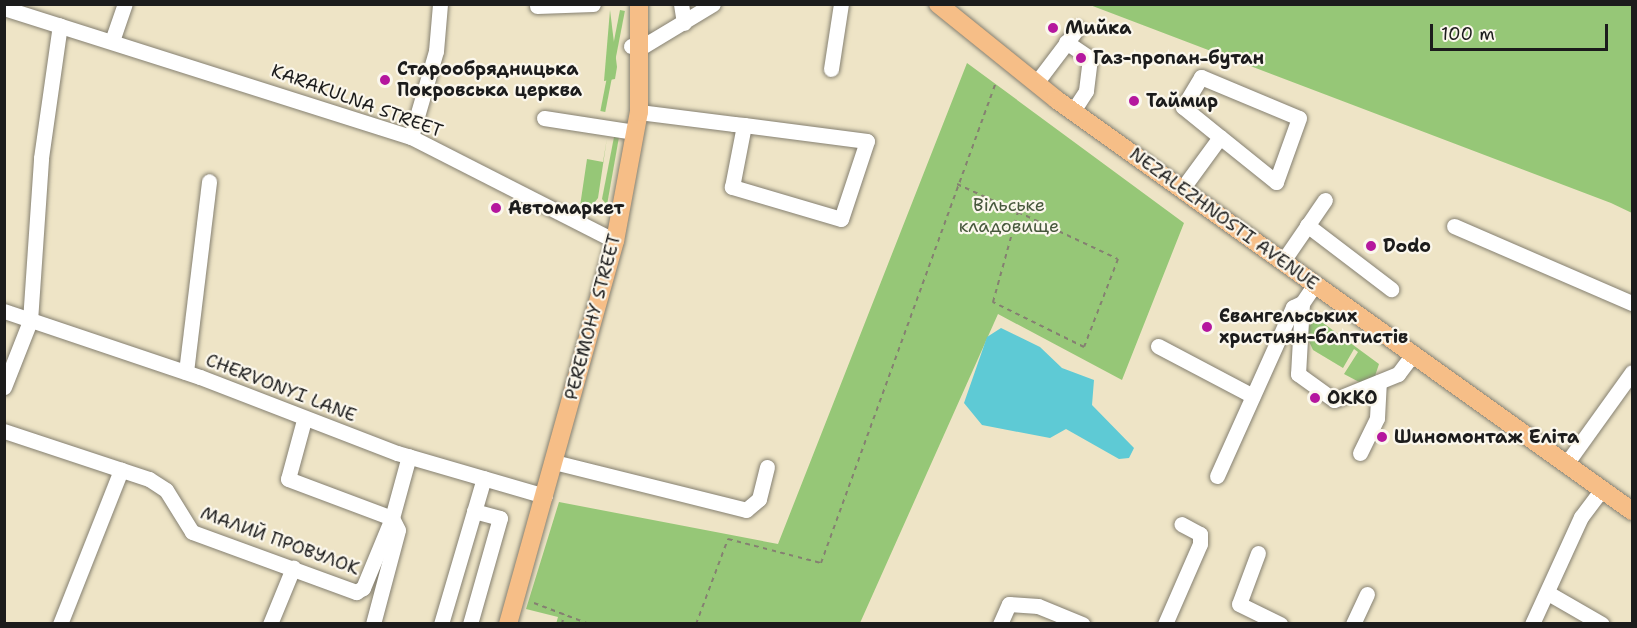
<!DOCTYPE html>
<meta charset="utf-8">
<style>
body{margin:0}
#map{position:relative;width:1637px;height:628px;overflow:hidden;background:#eee4c6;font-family:"Shantell Sans",sans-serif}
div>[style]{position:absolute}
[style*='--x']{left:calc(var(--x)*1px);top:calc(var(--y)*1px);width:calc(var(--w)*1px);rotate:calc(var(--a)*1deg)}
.green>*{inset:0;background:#96c777;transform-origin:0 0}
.water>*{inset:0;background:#5ecad5}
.path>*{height:2px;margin-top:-1px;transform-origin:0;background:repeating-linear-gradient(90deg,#858071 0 4.5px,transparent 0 9px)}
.roads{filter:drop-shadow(0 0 2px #858071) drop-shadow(0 0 2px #858071)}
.minor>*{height:15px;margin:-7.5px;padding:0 7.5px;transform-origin:7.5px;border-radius:7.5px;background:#fff}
.major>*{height:18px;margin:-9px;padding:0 9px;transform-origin:9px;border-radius:9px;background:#f6be87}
.dots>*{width:16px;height:16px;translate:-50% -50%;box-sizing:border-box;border:3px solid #fbf7ec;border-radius:50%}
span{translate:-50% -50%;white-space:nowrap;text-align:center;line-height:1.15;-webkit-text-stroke:4.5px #fbf7ec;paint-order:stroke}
.poi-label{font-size:18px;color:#1c1c1c;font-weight:700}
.left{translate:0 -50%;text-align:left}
.street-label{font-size:18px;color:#1c1c1c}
.park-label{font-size:18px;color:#47583c}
.frame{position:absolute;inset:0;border:6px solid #1c1c1c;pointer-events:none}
.scale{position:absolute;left:1430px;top:24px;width:178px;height:27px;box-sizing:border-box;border:3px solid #1c1c1c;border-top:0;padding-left:8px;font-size:18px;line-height:21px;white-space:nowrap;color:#1c1c1c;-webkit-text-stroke:4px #fbf7ec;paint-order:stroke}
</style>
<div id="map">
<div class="green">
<div style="clip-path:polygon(1090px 5px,1632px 5px,1632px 213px,1611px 203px)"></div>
<div style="clip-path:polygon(610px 10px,617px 67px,615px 79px,604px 81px)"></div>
<div style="left:620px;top:10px;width:5px;height:103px;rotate:11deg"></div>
<div style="clip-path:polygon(967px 63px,1184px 223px,1122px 380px,998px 314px,860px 623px,556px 624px,558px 617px,526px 609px,559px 502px,778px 544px)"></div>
<div style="clip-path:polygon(614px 137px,619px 137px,607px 205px,602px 199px)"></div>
<div style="clip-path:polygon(607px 138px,598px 198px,584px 216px,579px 213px,587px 159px,603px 162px)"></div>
<div style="clip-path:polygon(1315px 317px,1379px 364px,1375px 376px,1361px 383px,1344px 374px,1358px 352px,1354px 349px,1343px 368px,1313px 350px,1305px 333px)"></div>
</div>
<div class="water">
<div style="clip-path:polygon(1001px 328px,1040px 347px,1062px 368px,1094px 380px,1092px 405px,1134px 448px,1129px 458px,1119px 459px,1066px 429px,1050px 438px,982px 425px,964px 403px,987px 337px)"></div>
</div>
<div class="path">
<div style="--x:957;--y:184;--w:67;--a:24.7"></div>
<div style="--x:1018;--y:212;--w:110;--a:25.2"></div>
<div style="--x:1118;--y:259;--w:94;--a:111.1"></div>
<div style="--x:1084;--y:347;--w:102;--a:-153.7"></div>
<div style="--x:993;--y:302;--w:93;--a:-74.5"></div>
<div style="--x:534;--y:603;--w:59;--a:20.9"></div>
<div style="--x:562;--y:624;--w:10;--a:-79"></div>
<div style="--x:696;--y:624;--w:91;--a:-69.4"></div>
<div style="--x:728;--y:539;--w:96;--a:14.5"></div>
<div style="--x:821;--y:563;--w:509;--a:-70"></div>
</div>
<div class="roads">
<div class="minor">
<div style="--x:681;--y:4;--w:19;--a:81"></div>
<div style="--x:537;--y:6;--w:56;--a:-2"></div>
<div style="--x:4;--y:8;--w:427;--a:17.6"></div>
<div style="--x:411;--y:137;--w:229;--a:27"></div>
<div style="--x:112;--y:41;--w:39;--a:-71"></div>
<div style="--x:1066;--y:42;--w:29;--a:34"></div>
<div style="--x:1090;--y:58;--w:33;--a:97"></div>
<div style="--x:1086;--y:91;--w:24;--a:123"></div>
<div style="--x:631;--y:46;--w:9;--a:13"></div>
<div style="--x:640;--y:48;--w:85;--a:-31.1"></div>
<div style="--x:831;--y:69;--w:66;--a:-81.3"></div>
<div style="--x:1036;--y:83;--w:68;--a:-52.8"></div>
<div style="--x:639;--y:112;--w:96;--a:7.2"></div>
<div style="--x:734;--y:124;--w:10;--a:6"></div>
<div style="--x:744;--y:125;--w:124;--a:7.4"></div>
<div style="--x:867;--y:141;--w:82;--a:108.4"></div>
<div style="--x:841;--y:219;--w:114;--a:-163.6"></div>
<div style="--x:732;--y:187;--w:63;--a:-79"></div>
<div style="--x:544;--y:118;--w:85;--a:8.8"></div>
<div style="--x:411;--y:137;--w:90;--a:-73.8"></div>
<div style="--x:436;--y:51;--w:47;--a:-85.1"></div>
<div style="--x:1182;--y:189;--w:64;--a:-53.8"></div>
<div style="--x:1220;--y:137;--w:48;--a:-141"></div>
<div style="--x:1183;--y:107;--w:35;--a:-59"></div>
<div style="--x:1201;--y:77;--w:106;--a:22.7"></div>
<div style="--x:1299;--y:118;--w:68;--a:109.8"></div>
<div style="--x:1276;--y:182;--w:72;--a:-141.2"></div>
<div style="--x:1307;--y:225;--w:106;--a:37.3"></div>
<div style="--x:1454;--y:226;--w:194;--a:23.4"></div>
<div style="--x:1283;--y:261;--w:74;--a:-55.5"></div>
<div style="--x:1315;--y:284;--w:23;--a:124"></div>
<div style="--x:1302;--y:303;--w:71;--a:93.2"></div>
<div style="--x:1298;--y:374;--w:44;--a:35.8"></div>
<div style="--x:1334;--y:400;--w:69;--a:-22.1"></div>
<div style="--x:1398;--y:374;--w:25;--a:-53"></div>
<div style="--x:4;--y:311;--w:207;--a:18.6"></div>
<div style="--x:200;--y:377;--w:211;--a:21.1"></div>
<div style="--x:397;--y:453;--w:154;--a:16.2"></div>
<div style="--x:1158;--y:346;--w:107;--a:27.8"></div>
<div style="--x:186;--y:372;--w:192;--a:-83.1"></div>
<div style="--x:4;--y:387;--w:71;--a:-68.5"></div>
<div style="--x:30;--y:321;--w:163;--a:-86.1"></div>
<div style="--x:41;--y:158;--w:134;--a:-81.9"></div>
<div style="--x:304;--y:420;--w:61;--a:105.2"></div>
<div style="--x:288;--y:479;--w:111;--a:20.6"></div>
<div style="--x:392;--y:518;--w:13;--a:63"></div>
<div style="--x:398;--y:530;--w:97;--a:104.9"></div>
<div style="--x:4;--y:431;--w:153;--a:18.3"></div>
<div style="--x:149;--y:479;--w:20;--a:33"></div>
<div style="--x:166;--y:490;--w:49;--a:58.2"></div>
<div style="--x:192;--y:532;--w:175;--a:20.1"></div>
<div style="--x:356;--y:592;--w:8;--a:-30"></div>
<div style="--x:363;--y:588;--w:76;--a:-67.5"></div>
<div style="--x:392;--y:518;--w:64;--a:-74.7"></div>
<div style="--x:1360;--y:453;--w:39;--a:-64"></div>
<div style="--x:1377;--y:418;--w:36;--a:-87"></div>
<div style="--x:554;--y:462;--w:198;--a:14"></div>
<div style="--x:746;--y:510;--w:17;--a:-40"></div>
<div style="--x:759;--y:499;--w:33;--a:-76"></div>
<div style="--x:1566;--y:464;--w:113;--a:-54.3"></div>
<div style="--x:1217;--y:476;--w:185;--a:-65.8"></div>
<div style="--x:1293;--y:307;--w:10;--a:-24"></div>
<div style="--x:1258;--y:553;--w:54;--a:110.4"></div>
<div style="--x:1239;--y:604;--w:46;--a:26"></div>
<div style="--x:1548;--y:593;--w:62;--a:29.9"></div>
<div style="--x:60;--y:624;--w:166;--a:-68.4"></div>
<div style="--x:270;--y:624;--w:61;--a:-67.7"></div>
<div style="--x:441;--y:624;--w:152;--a:-73.6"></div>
<div style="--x:470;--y:624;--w:110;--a:-74.2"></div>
<div style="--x:500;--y:518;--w:27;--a:-165"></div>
<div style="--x:1000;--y:624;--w:22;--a:-66"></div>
<div style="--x:1009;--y:604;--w:29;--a:4"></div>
<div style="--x:1038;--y:606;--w:48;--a:22.2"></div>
<div style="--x:1165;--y:624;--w:87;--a:-66.4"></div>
<div style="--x:1200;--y:544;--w:10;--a:-90"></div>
<div style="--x:1200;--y:534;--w:21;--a:-152"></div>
<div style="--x:1353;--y:624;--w:33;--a:-65"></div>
<div style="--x:1532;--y:624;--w:118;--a:-65.4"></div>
<div style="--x:1581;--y:517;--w:35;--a:-53"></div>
</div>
<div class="major">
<div style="--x:938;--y:4;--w:153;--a:38.9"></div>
<div style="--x:1057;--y:100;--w:707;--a:35.56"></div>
<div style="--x:508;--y:624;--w:398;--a:-74.4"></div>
<div style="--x:615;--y:241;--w:131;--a:-79.5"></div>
<div style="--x:639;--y:112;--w:108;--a:-90"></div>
</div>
</div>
<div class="dots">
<div style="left:1053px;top:28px;background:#b5179e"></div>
<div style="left:1081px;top:58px;background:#b5179e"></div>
<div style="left:385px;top:80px;background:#b5179e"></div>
<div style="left:1134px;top:101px;background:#b5179e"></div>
<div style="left:496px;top:208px;background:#b5179e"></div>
<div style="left:1371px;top:246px;background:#b5179e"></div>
<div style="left:1207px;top:327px;background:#b5179e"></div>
<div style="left:1315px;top:398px;background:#b5179e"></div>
<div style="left:1382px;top:437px;background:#b5179e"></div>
</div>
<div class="poi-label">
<span class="left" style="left:1065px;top:28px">Мийка</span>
<span class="left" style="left:1093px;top:58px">Газ-пропан-бутан</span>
<span class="left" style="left:397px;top:80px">Старообрядницька<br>Покровська церква</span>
<span class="left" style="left:1146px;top:101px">Таймир</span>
<span class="left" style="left:508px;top:208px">Автомаркет</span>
<span class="left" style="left:1383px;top:246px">Dodo</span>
<span class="left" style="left:1219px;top:327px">Євангельських<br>християн-баптистів</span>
<span class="left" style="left:1327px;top:398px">OKKO</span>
<span class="left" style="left:1394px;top:437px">Шиномонтаж Еліта</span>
</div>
<div class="street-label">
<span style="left:357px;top:101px;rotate:20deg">KARAKULNA STREET</span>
<span style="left:1224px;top:219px;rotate:36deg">NEZALEZHNOSTI AVENUE</span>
<span style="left:593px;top:317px;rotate:-75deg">PEREMOHY STREET</span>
<span style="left:281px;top:388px;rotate:21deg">CHERVONYI LANE</span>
<span style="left:280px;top:541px;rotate:20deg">МАЛИЙ ПРОВУЛОК</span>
</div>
<div class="park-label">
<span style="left:1009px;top:216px">Вільське<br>кладовище</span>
</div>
<div class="frame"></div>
<div class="scale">100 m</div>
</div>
